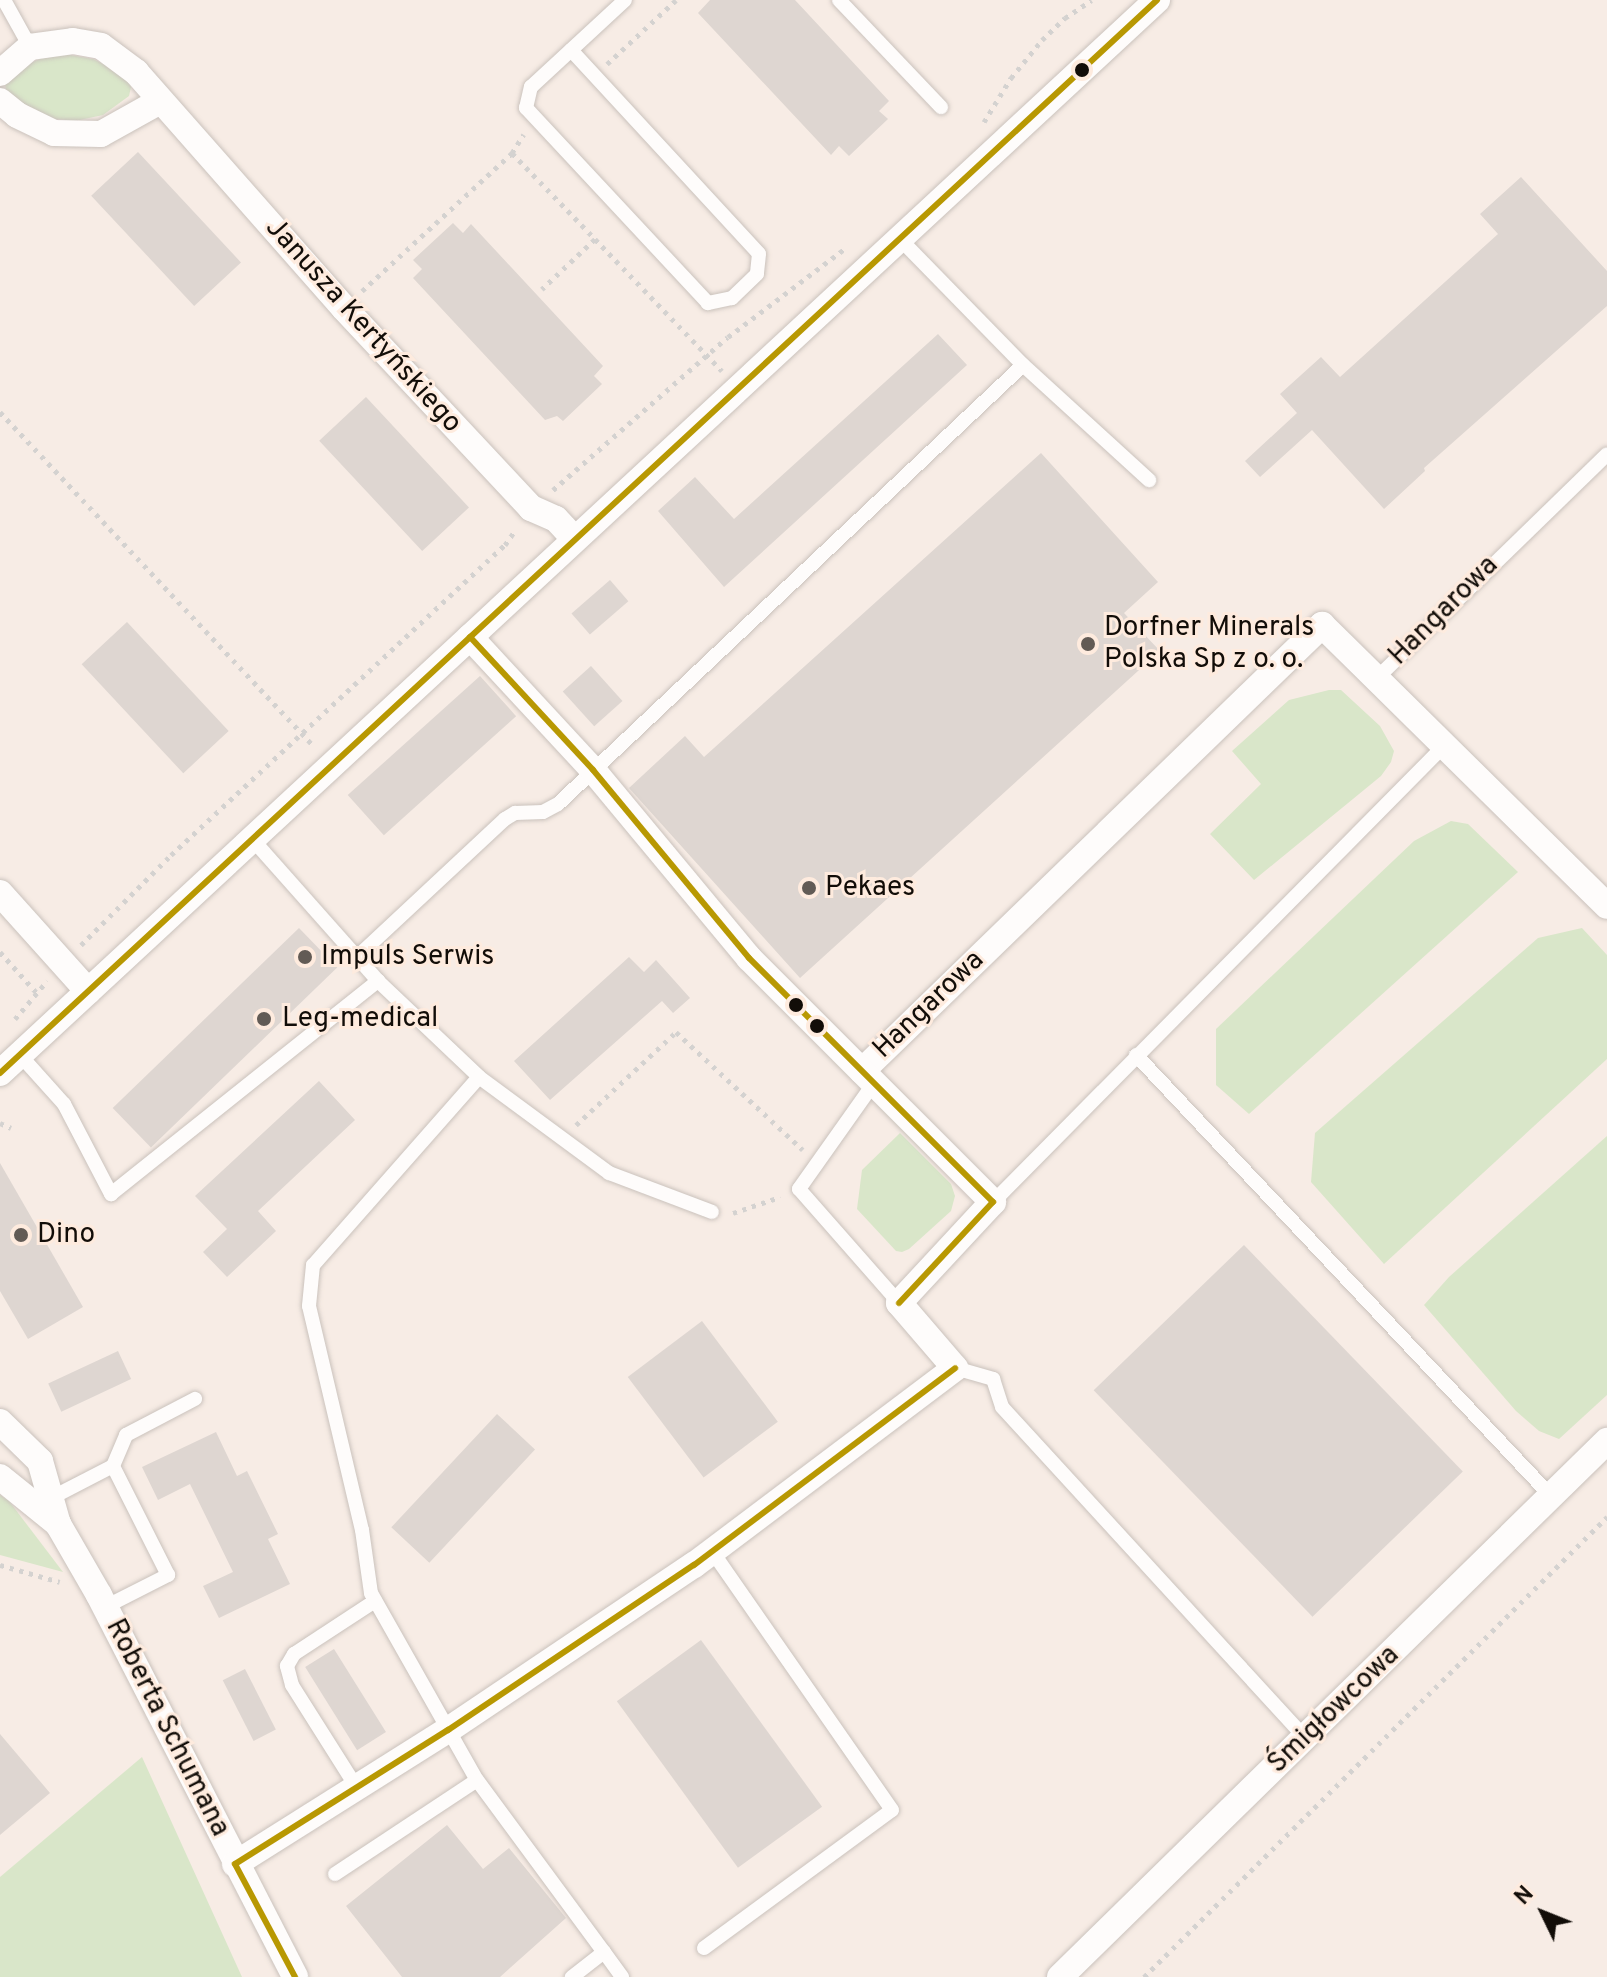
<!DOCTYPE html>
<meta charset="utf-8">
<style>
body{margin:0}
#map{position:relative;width:1607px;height:1977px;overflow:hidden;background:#f7ece5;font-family:Overpass,sans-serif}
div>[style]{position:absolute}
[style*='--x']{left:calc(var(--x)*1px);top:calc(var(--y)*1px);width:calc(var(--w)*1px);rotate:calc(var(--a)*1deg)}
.green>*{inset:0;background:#d9e6c9}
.building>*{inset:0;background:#ded6d1;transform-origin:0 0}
.path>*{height:5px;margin-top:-2.5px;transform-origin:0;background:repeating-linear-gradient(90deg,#d4d2d0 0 4px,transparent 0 10px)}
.roads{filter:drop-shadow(0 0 2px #cac2bc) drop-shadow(0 0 2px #cac2bc)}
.service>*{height:14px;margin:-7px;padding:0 7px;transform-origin:7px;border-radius:7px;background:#fefcfb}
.minor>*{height:26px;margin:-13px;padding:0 13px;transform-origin:13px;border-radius:13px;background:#fefcfb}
.bus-1>*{height:6px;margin:-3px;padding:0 3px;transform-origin:3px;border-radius:3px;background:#b89802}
.dots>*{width:22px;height:22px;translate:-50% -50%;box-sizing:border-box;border:4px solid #feebde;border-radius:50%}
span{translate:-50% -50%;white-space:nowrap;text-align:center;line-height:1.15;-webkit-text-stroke:6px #feebde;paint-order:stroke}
.street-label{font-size:28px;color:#120d08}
.poi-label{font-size:28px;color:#120d08}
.left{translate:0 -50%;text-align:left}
.north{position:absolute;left:1503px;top:1873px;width:80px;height:80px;-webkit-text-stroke:6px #feebde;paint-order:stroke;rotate:313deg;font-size:22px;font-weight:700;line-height:32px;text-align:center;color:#120d08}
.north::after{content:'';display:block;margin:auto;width:28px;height:36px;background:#120d08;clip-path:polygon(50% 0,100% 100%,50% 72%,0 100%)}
</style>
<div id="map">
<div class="green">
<div style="clip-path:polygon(64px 54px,93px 59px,123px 74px,131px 87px,129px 96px,103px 115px,75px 121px,47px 118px,8px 96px,5px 85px,15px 70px,42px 58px)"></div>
<div style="clip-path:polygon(1329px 690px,1341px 690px,1380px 726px,1394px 751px,1391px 762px,1381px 776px,1254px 880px,1210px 834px,1261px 784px,1232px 751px,1289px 700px)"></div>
<div style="clip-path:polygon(1451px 821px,1468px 824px,1518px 872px,1249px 1114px,1216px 1085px,1216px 1029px,1414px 841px)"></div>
<div style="clip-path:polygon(1582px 928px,1607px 955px,1607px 1059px,1384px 1264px,1311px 1182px,1315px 1133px,1538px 938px)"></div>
<div style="clip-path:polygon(900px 1133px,951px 1184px,955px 1196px,951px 1211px,909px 1249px,902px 1252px,896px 1251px,857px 1209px,862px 1170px)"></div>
<div style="clip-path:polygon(1607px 1136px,1607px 1395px,1559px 1439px,1539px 1431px,1516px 1411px,1424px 1305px,1449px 1277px)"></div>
<div style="clip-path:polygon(0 1495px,9px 1501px,63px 1572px,0 1555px)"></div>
<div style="clip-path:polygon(142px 1757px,242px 1977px,0 1977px,0 1877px)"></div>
</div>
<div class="building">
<div style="clip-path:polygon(710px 0,795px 0,889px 101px,879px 111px,888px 119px,849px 156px,839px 146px,831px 155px,698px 13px)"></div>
<div style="left:138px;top:152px;width:151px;height:64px;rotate:47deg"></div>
<div style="clip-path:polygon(1521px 177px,1607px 271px,1607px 306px,1424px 468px,1425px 471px,1384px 509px,1312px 430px,1260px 477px,1245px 461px,1297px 413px,1280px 394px,1321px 357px,1340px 377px,1498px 234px,1480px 214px)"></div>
<div style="clip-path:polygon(453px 223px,463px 233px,471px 224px,603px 366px,594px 376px,602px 384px,563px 421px,557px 416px,545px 420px,413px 278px,422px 269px,413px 260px)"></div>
<div style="clip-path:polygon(938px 334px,967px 365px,724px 587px,658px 511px,695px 477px,734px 519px)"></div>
<div style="left:366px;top:397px;width:151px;height:64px;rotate:47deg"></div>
<div style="clip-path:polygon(1041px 453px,1158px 582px,1124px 613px,1160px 651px,800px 978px,629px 788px,685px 736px,704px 757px)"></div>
<div style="left:610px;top:580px;width:28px;height:51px;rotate:49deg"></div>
<div style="left:127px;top:622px;width:149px;height:62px;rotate:47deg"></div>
<div style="left:591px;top:666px;width:47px;height:38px;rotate:48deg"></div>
<div style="left:480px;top:676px;width:54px;height:178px;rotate:48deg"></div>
<div style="left:299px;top:928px;width:55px;height:259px;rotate:46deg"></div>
<div style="clip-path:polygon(629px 957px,644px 972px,656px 960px,690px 998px,673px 1013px,662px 1001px,550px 1100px,514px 1061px)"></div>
<div style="clip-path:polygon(319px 1081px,355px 1120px,258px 1211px,276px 1231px,227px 1277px,203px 1252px,227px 1229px,195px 1196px)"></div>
<div style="clip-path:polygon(0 1163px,83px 1307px,28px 1339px,0 1291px)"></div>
<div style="left:1244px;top:1245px;width:315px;height:209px;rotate:46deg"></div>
<div style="left:702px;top:1321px;width:126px;height:93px;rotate:53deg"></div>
<div style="left:118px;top:1351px;width:31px;height:77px;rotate:65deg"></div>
<div style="left:497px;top:1414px;width:52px;height:155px;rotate:43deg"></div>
<div style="clip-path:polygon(216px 1432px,237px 1476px,247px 1471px,278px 1534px,268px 1539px,290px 1584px,219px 1618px,203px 1586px,233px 1572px,190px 1484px,158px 1500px,142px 1467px)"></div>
<div style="left:701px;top:1640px;width:206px;height:104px;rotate:54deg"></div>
<div style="left:334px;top:1649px;width:98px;height:34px;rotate:58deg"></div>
<div style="left:245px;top:1669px;width:68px;height:25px;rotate:63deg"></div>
<div style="clip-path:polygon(0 1734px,50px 1793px,0 1835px)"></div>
<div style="clip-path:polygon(447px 1825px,483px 1869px,509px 1848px,566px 1918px,500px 1977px,402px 1977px,346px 1906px)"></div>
</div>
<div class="path">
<div style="--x:607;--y:64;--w:94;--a:-42.8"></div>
<div style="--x:984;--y:122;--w:52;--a:-58.5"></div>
<div style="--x:1011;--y:78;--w:49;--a:-50.8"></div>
<div style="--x:1042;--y:40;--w:32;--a:-44"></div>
<div style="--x:1065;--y:18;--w:32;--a:-34"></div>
<div style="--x:512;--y:153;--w:120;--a:46"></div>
<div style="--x:595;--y:239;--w:73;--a:136.7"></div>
<div style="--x:595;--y:239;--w:183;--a:46.1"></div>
<div style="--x:362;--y:291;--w:204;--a:-42.6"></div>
<div style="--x:512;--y:153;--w:22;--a:-58"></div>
<div style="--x:0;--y:412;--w:458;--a:46.8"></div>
<div style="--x:553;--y:490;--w:232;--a:-41.2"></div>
<div style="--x:728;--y:337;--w:149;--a:-37.1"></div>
<div style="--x:81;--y:945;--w:127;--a:-45"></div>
<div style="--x:171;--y:855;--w:456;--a:-42.9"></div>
<div style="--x:505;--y:545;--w:19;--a:-55"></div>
<div style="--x:0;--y:952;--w:54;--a:48"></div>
<div style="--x:15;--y:1019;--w:50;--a:-49.9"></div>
<div style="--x:0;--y:1123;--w:12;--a:24"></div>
<div style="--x:576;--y:1125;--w:137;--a:-42.9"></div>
<div style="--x:676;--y:1032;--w:173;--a:42.9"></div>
<div style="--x:733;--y:1213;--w:50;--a:-18.8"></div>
<div style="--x:0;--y:1565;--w:62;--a:15.8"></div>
<div style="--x:1144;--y:1977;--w:653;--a:-44.81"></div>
</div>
<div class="roads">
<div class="service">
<div style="--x:4;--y:0;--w:54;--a:61"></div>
<div style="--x:839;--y:0;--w:148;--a:46.4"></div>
<div style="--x:571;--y:50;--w:277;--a:47.3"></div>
<div style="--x:759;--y:254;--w:20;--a:96"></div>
<div style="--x:757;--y:274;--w:35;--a:136"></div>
<div style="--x:732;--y:298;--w:25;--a:168"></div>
<div style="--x:708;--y:303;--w:267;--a:-133"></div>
<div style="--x:526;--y:108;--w:22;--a:-77"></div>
<div style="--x:531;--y:87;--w:128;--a:-42.8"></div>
<div style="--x:899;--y:238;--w:177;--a:45.7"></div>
<div style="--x:1023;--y:365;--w:171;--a:42.4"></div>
<div style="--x:1376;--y:679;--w:322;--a:-44.2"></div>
<div style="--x:253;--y:840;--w:188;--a:48.4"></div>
<div style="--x:378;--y:981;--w:139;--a:43.5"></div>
<div style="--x:479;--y:1077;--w:162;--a:36.4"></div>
<div style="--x:609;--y:1173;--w:110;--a:20.7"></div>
<div style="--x:358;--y:956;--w:201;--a:-43"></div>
<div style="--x:505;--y:819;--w:12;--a:-31"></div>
<div style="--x:515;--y:813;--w:28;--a:-2"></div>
<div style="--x:543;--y:812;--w:17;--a:-28"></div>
<div style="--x:558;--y:804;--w:639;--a:-43.35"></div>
<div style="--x:20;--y:1055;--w:66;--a:48.1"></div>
<div style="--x:64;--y:1104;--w:102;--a:62.4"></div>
<div style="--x:111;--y:1194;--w:342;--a:-38.6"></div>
<div style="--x:1136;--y:1055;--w:607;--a:46.74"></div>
<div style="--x:479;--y:1077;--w:251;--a:131.4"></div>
<div style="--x:313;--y:1265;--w:41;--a:95.6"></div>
<div style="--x:309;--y:1306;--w:230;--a:76.7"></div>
<div style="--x:362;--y:1530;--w:64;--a:81.9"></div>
<div style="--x:371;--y:1593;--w:215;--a:60.5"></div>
<div style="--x:477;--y:1780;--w:214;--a:53.6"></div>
<div style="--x:604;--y:1952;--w:41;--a:142"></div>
<div style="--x:874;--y:1083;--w:130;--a:125.3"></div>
<div style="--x:799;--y:1189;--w:152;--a:48.7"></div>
<div style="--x:993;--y:1202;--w:640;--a:-45.32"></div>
<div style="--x:955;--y:1368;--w:40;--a:16"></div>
<div style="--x:993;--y:1379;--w:29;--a:72"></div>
<div style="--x:1002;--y:1407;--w:449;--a:47.5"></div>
<div style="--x:51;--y:1498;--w:70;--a:-27.3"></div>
<div style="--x:113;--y:1466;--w:34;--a:-67"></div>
<div style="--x:126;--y:1435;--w:78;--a:-27.6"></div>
<div style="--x:105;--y:1607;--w:71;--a:-26.9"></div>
<div style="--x:168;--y:1575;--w:122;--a:-116.8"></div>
<div style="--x:357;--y:1788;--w:122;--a:-122.3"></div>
<div style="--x:292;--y:1685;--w:20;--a:-105"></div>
<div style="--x:287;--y:1666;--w:14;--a:-60"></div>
<div style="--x:294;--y:1654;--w:97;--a:-33.2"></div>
<div style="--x:335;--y:1874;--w:170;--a:-33.5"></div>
<div style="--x:704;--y:1948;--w:233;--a:-36.3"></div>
<div style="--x:892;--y:1810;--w:314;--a:-124.8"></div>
<div style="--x:604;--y:1952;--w:31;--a:54"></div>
</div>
<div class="minor">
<div style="--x:0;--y:73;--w:40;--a:-41"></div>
<div style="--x:30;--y:47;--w:43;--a:-7.9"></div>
<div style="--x:73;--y:41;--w:28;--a:10"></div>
<div style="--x:101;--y:46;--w:44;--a:36.6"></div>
<div style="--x:136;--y:72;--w:315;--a:48.6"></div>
<div style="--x:344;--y:308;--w:274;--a:46.9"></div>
<div style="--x:531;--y:508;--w:27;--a:24"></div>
<div style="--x:556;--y:519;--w:26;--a:47"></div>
<div style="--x:0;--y:101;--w:22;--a:39"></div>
<div style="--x:17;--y:115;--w:41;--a:25.9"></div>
<div style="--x:54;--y:133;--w:47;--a:1.2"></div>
<div style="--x:101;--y:134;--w:68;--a:-29.2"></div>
<div style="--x:0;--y:893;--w:132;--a:48.1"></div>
<div style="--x:862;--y:1071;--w:641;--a:-44.11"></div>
<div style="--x:1322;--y:625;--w:400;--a:44.6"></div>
<div style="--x:0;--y:1073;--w:1578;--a:-42.84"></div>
<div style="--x:0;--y:1422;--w:56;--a:44.3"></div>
<div style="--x:40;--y:1461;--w:66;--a:74.1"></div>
<div style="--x:58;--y:1524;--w:82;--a:60"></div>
<div style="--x:99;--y:1595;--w:429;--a:62.8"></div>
<div style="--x:0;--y:1477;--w:75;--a:39"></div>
<div style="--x:235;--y:1864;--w:252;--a:-32.2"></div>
<div style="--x:448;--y:1730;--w:296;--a:-33.9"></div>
<div style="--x:694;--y:1565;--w:327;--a:-37"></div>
<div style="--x:955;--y:1368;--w:86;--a:-130.7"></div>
<div style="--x:899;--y:1303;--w:138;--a:-47.1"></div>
<div style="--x:993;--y:1202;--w:345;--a:-135"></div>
<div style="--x:749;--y:958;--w:244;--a:-129.7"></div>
<div style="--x:593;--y:770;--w:181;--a:-132.8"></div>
<div style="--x:1060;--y:1977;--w:766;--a:-44.42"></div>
</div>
</div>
<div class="bus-1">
<div style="--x:470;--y:637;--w:181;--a:47.2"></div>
<div style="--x:593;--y:770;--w:244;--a:50.3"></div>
<div style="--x:749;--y:958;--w:345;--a:45"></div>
<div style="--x:0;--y:1073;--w:1578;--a:-42.84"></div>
<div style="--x:899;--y:1303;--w:138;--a:-47.1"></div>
<div style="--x:235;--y:1864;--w:252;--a:-32.2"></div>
<div style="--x:448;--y:1730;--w:296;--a:-33.9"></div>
<div style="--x:694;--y:1565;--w:327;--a:-37"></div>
<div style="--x:235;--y:1864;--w:128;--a:62"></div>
</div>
<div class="dots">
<div style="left:1082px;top:70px;background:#120d08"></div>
<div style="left:1088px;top:644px;background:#625b55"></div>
<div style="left:809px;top:888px;background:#625b55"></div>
<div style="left:305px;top:957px;background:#625b55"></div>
<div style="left:796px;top:1005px;background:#120d08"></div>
<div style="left:264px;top:1019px;background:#625b55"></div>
<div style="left:817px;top:1026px;background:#120d08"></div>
<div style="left:21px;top:1235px;background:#625b55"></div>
</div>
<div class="street-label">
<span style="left:363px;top:326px;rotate:48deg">Janusza Kertyńskiego</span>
<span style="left:1444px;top:611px;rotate:-45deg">Hangarowa</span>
<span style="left:929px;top:1005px;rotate:-44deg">Hangarowa</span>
<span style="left:1334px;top:1710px;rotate:-44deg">Śmigłowcowa</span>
<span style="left:167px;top:1728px;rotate:63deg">Roberta Schumana</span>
</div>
<div class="poi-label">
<span class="left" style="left:1104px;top:644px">Dorfner Minerals<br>Polska Sp z o. o.</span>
<span class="left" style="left:825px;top:888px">Pekaes</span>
<span class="left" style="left:321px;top:957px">Impuls Serwis</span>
<span class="left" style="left:282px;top:1019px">Leg-medical</span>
<span class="left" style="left:37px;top:1235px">Dino</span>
</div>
<div class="north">N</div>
</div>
